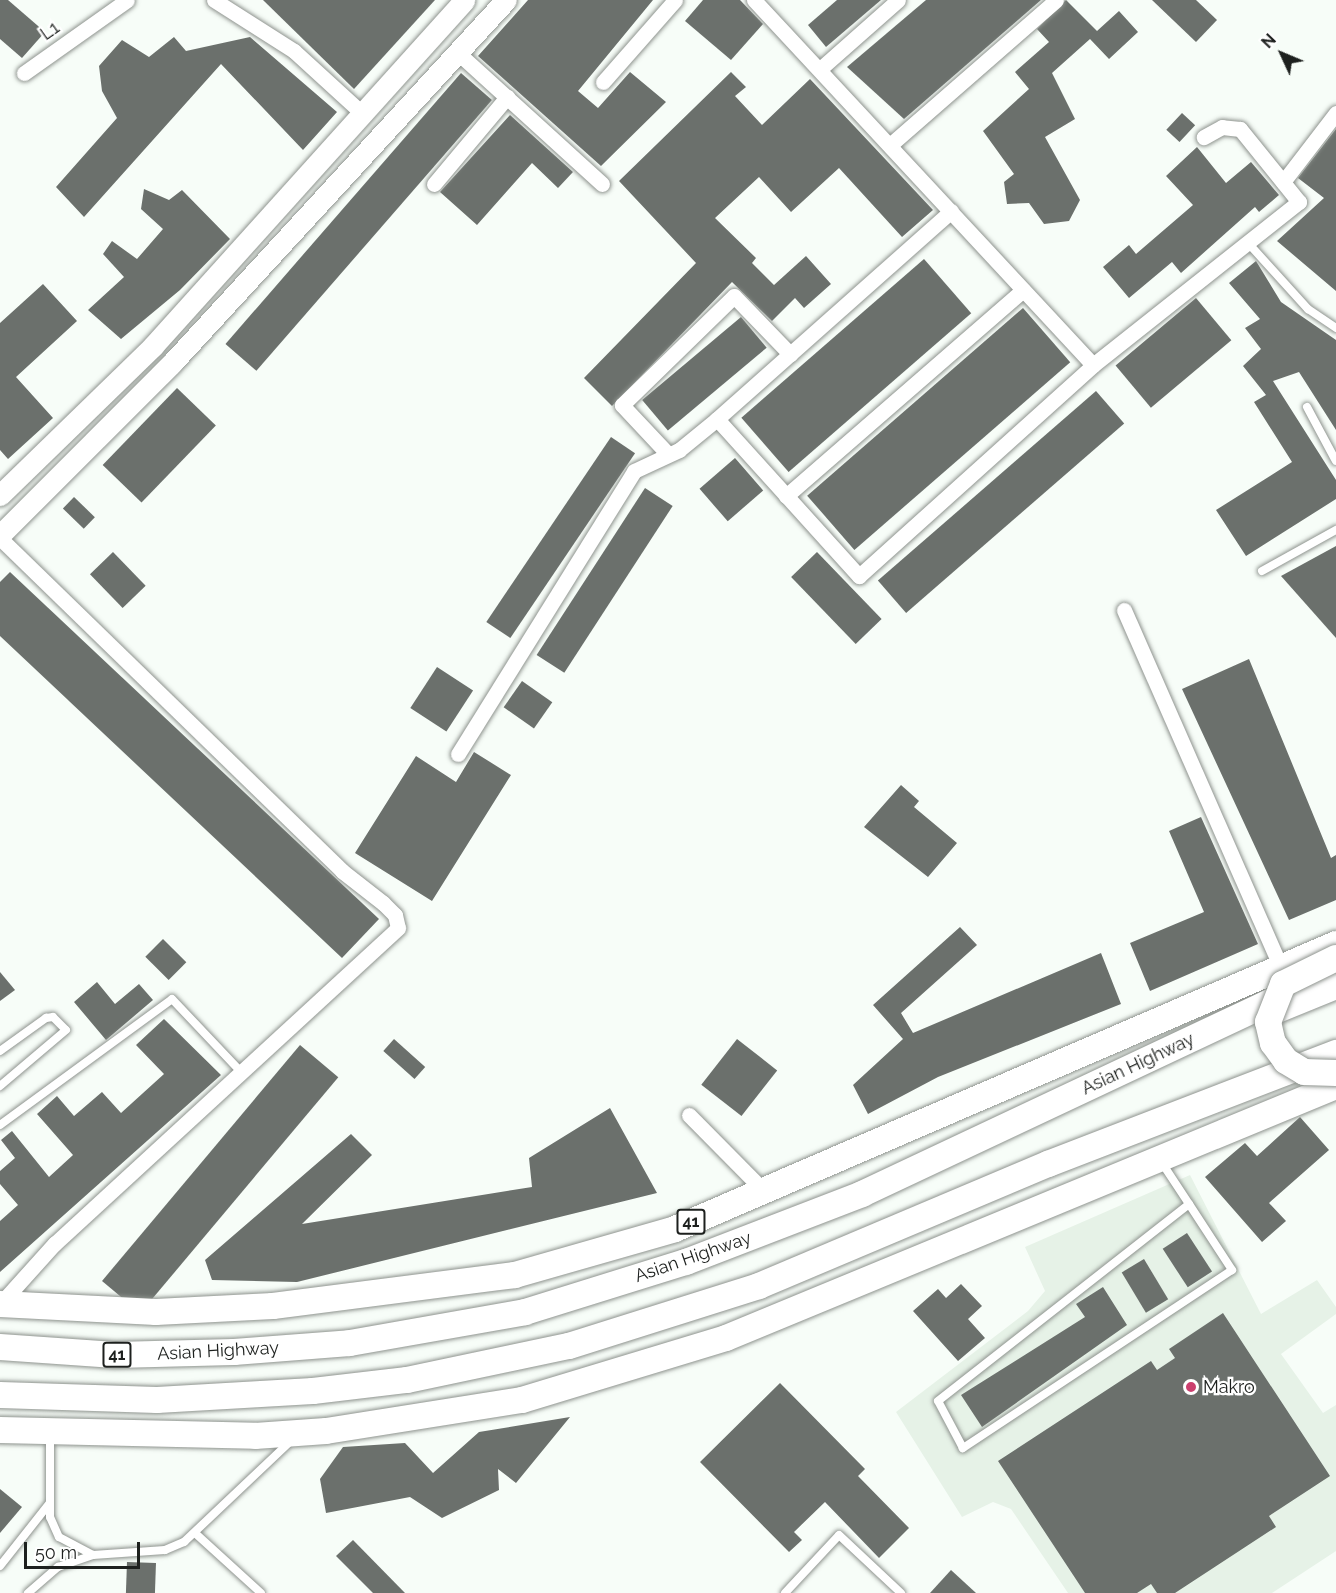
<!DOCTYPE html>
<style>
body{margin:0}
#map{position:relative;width:1336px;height:1593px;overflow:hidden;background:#f7fdf8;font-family:Raleway,sans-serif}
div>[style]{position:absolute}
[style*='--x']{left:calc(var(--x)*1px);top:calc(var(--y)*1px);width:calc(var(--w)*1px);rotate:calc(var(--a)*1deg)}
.built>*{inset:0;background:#e6f2e7}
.building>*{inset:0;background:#6b706c;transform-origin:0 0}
.roads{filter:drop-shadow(0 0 2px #8e938e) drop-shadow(0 0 2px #8e938e)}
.service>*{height:8px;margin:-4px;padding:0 4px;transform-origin:4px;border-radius:4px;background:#fff}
.minor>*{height:15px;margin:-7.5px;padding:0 7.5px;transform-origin:7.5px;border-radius:7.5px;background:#fff}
.secondary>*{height:21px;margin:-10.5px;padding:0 10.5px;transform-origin:10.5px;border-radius:10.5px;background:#fff}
.trunk>*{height:26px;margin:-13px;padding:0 13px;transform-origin:13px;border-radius:13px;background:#fff}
.bridges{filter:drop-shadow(0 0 2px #8e938e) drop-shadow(0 0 2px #8e938e)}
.trunk-bridge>*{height:26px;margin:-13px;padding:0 13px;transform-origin:13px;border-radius:13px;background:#fff}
.dots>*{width:16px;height:16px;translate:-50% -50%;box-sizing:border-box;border:3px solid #fff;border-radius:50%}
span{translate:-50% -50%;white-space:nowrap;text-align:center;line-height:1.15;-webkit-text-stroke:4.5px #fff;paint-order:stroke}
.shield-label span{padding:2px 4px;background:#fff;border:2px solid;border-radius:4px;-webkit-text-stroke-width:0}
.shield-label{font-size:16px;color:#1d201e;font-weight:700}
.street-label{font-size:18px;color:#1d201e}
.poi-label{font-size:18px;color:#1d201e}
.left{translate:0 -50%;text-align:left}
.north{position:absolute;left:1252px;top:24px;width:60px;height:60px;-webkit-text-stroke:4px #fff;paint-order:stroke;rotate:314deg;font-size:16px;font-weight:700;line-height:24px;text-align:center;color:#1d201e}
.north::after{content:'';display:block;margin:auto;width:21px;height:27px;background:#1d201e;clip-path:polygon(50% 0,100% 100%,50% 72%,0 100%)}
.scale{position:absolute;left:24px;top:1542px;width:116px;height:27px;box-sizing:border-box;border:3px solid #1d201e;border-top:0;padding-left:8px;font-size:18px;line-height:21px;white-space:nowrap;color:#1d201e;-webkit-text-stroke:4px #fff;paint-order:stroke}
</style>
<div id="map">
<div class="built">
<div style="clip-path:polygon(1190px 1175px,1261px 1314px,1317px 1280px,1336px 1307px,1336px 1314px,1281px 1354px,1323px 1413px,1336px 1405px,1336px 1551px,1272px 1593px,1068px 1593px,1011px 1509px,993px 1502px,962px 1517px,896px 1412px,1028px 1311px,1045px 1291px,1025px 1247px)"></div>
</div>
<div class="building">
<div style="clip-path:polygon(0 0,8px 0,45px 32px,22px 58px,0 39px)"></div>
<div style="clip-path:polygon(263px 0,435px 0,354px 89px)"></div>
<div style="clip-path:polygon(528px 0,653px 0,578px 91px,598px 108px,630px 72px,666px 102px,601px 166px,478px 56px)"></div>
<div style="clip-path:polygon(703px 0,740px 0,763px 24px,731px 60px,685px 21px)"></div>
<div style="clip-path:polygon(837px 0,881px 0,826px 47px,808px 25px)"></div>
<div style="clip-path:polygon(926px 0,1041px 0,904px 119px,847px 67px)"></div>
<div style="clip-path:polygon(1066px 0,1097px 31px,1119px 11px,1138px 32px,1109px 59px,1090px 39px,1052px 73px,1075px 119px,1045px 137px,1080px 200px,1069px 221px,1044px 224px,1029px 203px,1007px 204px,1004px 182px,1014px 174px,983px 131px,1029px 89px,1015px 72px,1049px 42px,1037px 29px)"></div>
<div style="clip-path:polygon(1152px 0,1196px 0,1217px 20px,1196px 42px)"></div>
<div style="clip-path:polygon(174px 37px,186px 51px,250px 37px,337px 112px,303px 150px,221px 64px,84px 217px,56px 187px,117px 118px,102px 91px,99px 66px,122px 40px,149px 57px)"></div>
<div style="clip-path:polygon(731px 72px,746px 87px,735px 96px,762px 125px,810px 79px,933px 210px,902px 237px,839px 168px,791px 212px,759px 177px,715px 218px,756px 258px,752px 263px,774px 285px,806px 256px,831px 284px,804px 308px,795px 298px,772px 321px,732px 282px,612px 406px,584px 378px,696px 263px,619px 181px)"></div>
<div style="left:461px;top:73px;width:41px;height:359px;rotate:41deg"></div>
<div style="left:1182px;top:113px;width:18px;height:23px;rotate:43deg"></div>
<div style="clip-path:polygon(510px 115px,573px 172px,558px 188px,532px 163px,477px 225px,440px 192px)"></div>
<div style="clip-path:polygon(1336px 129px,1336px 291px,1277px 241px,1324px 198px,1298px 178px)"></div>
<div style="clip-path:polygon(1197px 147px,1226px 183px,1251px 162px,1279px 195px,1259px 212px,1255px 207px,1181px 273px,1172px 262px,1129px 298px,1103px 267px,1129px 245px,1136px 254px,1193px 205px,1166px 176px)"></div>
<div style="clip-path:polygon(144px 189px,169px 200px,182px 190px,230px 239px,180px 290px,121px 339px,88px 310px,124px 277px,103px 254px,112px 241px,137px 259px,163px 229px,141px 209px)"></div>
<div style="left:924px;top:259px;width:72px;height:242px;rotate:49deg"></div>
<div style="clip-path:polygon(1256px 261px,1281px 302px,1336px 340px,1336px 430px,1299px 372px,1273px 381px,1336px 480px,1336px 499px,1246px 556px,1216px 510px,1292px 462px,1254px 402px,1266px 395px,1243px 366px,1261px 349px,1245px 328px,1260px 319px,1229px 283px)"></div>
<div style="clip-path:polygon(43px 284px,77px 321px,16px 377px,53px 418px,8px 459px,0 450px,0 323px)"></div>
<div style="left:1196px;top:298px;width:55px;height:105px;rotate:50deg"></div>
<div style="left:1023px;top:308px;width:72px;height:286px;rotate:49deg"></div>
<div style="left:741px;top:317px;width:40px;height:129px;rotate:50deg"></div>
<div style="left:177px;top:388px;width:54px;height:107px;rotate:44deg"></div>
<div style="left:1096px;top:391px;width:43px;height:289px;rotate:49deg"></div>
<div style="left:611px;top:437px;width:29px;height:223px;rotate:34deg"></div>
<div style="left:735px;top:458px;width:43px;height:47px;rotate:49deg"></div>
<div style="left:645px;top:488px;width:33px;height:199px;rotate:33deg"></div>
<div style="left:74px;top:497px;width:29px;height:16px;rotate:44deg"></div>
<div style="clip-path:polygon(1336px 546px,1336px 638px,1281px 576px)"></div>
<div style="left:113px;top:552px;width:47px;height:32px;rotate:46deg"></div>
<div style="left:817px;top:552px;width:93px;height:36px;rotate:46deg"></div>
<div style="clip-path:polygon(10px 572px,379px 919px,342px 958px,0 636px,0 582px)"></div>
<div style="clip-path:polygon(1249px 659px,1331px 858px,1336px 855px,1336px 900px,1289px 920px,1182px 689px)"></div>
<div style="left:437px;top:667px;width:43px;height:49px;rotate:33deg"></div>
<div style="left:522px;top:681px;width:37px;height:32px;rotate:35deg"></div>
<div style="clip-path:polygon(474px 752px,511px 775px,432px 901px,355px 853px,416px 756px,456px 782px)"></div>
<div style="clip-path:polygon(901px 785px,919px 801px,914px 807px,957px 843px,928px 877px,864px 827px)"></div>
<div style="clip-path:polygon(1201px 817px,1258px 944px,1150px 991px,1130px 943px,1204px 912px,1169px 831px)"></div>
<div style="clip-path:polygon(960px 927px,977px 945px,901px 1013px,913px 1033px,1101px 953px,1121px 1004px,938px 1077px,868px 1114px,853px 1085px,903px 1039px,873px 1005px)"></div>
<div style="left:163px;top:939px;width:33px;height:25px;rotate:45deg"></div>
<div style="clip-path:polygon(0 972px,15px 990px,0 1001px)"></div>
<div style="clip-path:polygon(97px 982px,115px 1004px,139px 984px,153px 1000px,106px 1040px,74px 1002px)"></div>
<div style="clip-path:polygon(164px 1019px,221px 1075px,0 1272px,0 1221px,18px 1205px,0 1184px,0 1171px,15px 1158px,1px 1140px,12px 1131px,49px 1177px,73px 1155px,37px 1114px,57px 1096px,74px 1116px,102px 1092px,121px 1113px,164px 1074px,136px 1045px)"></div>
<div style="left:394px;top:1039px;width:42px;height:16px;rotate:42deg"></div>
<div style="left:737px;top:1039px;width:51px;height:58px;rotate:38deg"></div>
<div style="left:300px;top:1045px;width:50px;height:308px;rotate:40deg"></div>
<div style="clip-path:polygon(610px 1108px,657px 1193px,297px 1282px,212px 1280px,205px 1260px,351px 1134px,372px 1155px,302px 1224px,532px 1187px,529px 1158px)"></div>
<div style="clip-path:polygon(1300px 1117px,1329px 1150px,1269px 1203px,1286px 1221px,1262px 1242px,1205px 1177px,1245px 1143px,1257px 1156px)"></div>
<div style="left:1187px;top:1233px;width:46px;height:29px;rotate:57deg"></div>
<div style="left:1144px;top:1259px;width:47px;height:26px;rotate:59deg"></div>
<div style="clip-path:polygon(961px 1284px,982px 1306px,968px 1319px,985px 1338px,958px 1361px,913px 1311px,938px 1289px,946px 1298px)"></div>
<div style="clip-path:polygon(1103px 1287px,1127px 1325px,982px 1427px,961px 1395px,1085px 1317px,1076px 1304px)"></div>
<div style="clip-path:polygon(1223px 1313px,1330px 1476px,1269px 1516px,1276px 1527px,1175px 1593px,1157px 1593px,1151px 1584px,1137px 1593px,1085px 1593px,998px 1461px,1151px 1361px,1157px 1370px,1175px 1358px,1169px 1349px)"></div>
<div style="clip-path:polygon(780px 1383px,865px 1469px,858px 1476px,909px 1528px,879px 1558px,825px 1502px,794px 1532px,802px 1540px,789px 1552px,700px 1462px)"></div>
<div style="clip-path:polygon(570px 1417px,516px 1483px,498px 1469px,499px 1490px,442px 1518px,410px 1497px,326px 1513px,320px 1479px,343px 1447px,405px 1443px,433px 1473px,479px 1432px)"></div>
<div style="clip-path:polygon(0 1489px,22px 1507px,0 1533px)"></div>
<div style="clip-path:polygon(353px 1540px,405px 1593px,373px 1593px,336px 1556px)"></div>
<div style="left:127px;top:1562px;width:29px;height:31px;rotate:2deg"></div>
<div style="clip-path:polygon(951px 1570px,976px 1593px,930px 1593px)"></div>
</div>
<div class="roads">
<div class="service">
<div style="--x:1249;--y:244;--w:88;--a:47.8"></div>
<div style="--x:1308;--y:309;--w:34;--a:34"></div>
<div style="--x:1307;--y:407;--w:61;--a:61.8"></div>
<div style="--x:1262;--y:571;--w:85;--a:-29"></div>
<div style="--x:0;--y:1051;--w:57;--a:-35.7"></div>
<div style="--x:46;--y:1018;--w:7;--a:-8"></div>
<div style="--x:53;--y:1017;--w:18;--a:45"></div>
<div style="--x:66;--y:1030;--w:87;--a:139.7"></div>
<div style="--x:0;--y:1125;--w:213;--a:-36.2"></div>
<div style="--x:172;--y:999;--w:102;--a:46.6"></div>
<div style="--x:1162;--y:1163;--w:49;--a:56.6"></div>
<div style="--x:1189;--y:1204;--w:79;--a:56.9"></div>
<div style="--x:1232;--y:1270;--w:323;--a:146.5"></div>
<div style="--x:963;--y:1448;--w:53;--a:-118"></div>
<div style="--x:938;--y:1401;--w:319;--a:-38.1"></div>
<div style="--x:50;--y:1436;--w:81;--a:90"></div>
<div style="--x:50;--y:1517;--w:22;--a:66"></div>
<div style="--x:59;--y:1537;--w:38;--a:28"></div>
<div style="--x:93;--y:1555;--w:72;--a:-4"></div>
<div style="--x:165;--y:1550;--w:21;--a:-23"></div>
<div style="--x:184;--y:1542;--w:150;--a:-43.4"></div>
<div style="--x:195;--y:1533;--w:89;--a:42.3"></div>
<div style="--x:0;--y:1566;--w:79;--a:-51.7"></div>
<div style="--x:28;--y:1593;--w:40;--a:-41"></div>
<div style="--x:58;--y:1567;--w:37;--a:-19"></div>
<div style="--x:785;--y:1593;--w:79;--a:-47"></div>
<div style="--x:839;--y:1535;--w:85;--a:43.1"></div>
</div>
<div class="minor">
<div style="--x:214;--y:0;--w:95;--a:32.5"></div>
<div style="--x:294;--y:51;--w:93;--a:42.4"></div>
<div style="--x:754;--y:0;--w:498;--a:47.1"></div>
<div style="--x:457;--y:52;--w:196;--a:42.3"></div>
<div style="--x:820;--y:69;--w:104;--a:-41.5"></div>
<div style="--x:24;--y:73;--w:126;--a:-35.3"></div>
<div style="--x:603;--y:82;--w:109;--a:-48.7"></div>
<div style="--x:890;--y:145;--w:220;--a:-41.1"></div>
<div style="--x:1283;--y:182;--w:87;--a:-52.5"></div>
<div style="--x:434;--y:184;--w:114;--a:-50"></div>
<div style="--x:717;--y:419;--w:212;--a:47.9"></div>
<div style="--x:859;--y:576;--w:315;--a:-42"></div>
<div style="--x:1093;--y:365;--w:263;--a:-38.4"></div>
<div style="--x:1299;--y:202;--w:94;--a:-128.9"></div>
<div style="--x:1240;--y:129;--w:18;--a:-174"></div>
<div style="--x:1222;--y:127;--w:21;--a:151"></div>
<div style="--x:667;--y:453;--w:66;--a:-133.2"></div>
<div style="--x:622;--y:405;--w:156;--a:-44.2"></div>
<div style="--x:734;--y:296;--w:81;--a:46"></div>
<div style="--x:786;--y:496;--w:314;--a:-41"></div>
<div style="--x:0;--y:538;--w:477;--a:44.2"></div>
<div style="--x:342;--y:871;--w:52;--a:38"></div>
<div style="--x:383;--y:903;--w:17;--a:45"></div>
<div style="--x:395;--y:915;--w:13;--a:77"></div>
<div style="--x:398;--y:928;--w:466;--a:137.4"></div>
<div style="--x:55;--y:1243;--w:82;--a:132"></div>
<div style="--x:1124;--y:610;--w:390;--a:66.3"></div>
<div style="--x:458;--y:754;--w:333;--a:-58.1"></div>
<div style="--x:634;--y:471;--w:50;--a:-25"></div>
<div style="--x:679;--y:450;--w:49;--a:-39.2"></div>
<div style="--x:717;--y:419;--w:313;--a:-41.6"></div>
<div style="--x:689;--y:1115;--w:105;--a:45.4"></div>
</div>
<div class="secondary">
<div style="--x:0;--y:495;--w:214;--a:-44.2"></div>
<div style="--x:153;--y:346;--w:465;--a:-48"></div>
<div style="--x:0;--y:535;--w:243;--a:-45"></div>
<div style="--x:172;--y:363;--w:493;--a:-47.4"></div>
</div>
<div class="trunk">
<div style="--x:1277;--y:1010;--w:64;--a:-22.1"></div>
<div style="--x:0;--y:1304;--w:156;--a:2.9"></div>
<div style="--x:156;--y:1312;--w:117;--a:-2.9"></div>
<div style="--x:273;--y:1306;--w:244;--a:-7.3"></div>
<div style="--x:515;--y:1275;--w:166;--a:-16"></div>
<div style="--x:675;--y:1229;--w:720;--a:-23.32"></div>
<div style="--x:0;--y:1347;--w:115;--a:4"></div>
<div style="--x:115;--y:1355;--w:119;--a:-1.4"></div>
<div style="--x:234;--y:1352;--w:116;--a:-4.4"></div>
<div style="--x:350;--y:1343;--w:178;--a:-10"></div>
<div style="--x:525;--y:1312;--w:169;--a:-17.3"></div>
<div style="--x:686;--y:1262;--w:189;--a:-21.1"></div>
<div style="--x:862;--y:1194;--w:476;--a:-25.2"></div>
<div style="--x:0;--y:1395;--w:157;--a:1.8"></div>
<div style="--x:157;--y:1400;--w:156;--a:-3.3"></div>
<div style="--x:313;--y:1391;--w:95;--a:-6.7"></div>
<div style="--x:407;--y:1380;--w:166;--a:-11.9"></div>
<div style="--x:569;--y:1346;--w:199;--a:-17.5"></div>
<div style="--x:759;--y:1286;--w:314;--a:-22.9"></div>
<div style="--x:1048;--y:1164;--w:309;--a:-21.1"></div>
<div style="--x:0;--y:1430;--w:255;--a:1.3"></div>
<div style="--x:255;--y:1436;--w:71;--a:-4"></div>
<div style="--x:326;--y:1431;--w:198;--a:-9"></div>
<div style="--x:522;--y:1400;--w:213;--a:-16.9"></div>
<div style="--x:726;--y:1338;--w:660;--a:-22.45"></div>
</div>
</div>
<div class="bridges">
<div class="trunk-bridge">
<div style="--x:1336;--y:958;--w:59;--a:153.9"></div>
<div style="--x:1283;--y:984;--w:41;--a:111.5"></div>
<div style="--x:1268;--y:1022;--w:22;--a:77"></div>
<div style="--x:1273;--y:1043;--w:22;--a:54"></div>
<div style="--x:1286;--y:1061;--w:21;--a:31"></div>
<div style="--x:1304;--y:1072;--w:32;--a:2"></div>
</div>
</div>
<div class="dots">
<div style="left:1191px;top:1387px;background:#cb3f6e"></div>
</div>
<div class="shield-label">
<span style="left:691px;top:1222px">41</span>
<span style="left:117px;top:1355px">41</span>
</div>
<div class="street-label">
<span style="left:50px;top:31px;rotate:-35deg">L1</span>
<span style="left:1138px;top:1064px;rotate:-25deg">Asian Highway</span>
<span style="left:693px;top:1257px;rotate:-19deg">Asian Highway</span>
<span style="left:218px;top:1351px;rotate:-3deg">Asian Highway</span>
</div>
<div class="poi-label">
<span class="left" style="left:1203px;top:1387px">Makro</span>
</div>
<div class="north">N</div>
<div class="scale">50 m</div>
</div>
